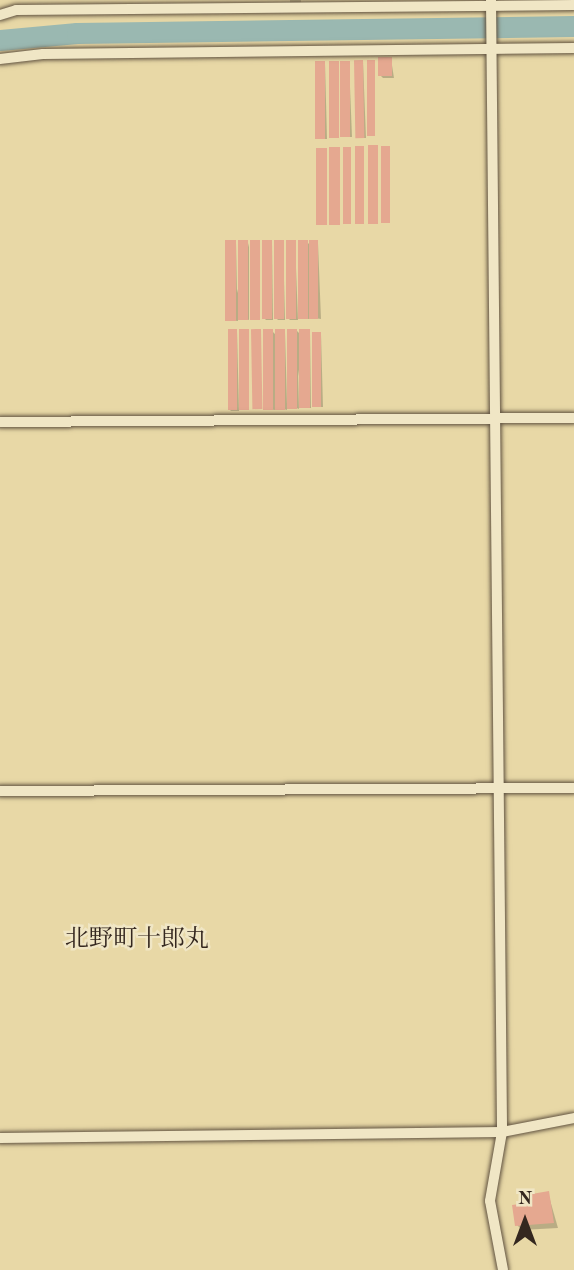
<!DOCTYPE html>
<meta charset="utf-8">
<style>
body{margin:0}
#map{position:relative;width:574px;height:1270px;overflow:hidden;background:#e8d8a6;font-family:"Old Standard TT","Noto Serif JP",serif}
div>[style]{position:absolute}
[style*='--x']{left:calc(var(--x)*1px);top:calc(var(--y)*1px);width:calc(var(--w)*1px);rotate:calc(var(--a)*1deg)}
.shadow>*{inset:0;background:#0003;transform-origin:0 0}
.river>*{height:21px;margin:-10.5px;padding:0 10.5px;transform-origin:10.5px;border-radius:10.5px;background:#9ab8b1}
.building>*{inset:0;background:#e5a890;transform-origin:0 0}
.roads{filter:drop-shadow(0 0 2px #615341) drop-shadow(0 0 2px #615341)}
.minor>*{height:10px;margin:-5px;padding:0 5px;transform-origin:5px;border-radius:5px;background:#f0e6c5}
span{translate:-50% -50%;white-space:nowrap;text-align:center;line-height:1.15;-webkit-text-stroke:5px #f0e6c5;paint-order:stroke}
.quarter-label{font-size:24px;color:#34271f}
.north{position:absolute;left:490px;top:1186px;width:70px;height:70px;-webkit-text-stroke:5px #f0e6c5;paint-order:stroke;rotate:0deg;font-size:19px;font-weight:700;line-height:28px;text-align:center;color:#34271f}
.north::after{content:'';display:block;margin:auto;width:24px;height:32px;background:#34271f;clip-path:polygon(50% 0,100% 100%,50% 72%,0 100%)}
</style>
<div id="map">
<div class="shadow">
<div style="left:290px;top:0;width:11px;height:3px"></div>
<div style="clip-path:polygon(391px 59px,394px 78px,383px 78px,380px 75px)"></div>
<div style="clip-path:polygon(349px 62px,352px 137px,345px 137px,344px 136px)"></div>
<div style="clip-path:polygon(363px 62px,366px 138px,359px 138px,358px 137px)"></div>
<div style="clip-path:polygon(325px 63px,327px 139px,320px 139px)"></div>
<div style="clip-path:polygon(283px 241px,285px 320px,278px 320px,277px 319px)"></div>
<div style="clip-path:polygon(236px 242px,237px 293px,249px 243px,249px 320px,238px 316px,238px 321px,228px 320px)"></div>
<div style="clip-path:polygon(295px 242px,298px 320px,290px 320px,289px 319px)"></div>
<div style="clip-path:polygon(307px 242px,311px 246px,318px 243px,321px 319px,314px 318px,312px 260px,309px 319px,301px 318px)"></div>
<div style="clip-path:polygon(272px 243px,273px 320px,266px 320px,265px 319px)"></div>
<div style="clip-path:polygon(237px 331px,239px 411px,231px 411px,230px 410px)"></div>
<div style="clip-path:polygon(272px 331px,277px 336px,285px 332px,287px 404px,297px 331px,301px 335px,310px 332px,311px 408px,304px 408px,298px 370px,299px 409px,287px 404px,287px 410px,275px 406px,275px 410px,267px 409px)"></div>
<div style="clip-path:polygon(321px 334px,323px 407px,316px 407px,315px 406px)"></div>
<div style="clip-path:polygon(548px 1193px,558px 1228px,522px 1230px,517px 1225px,529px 1205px)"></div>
</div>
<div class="river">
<div style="--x:0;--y:40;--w:77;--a:-5.2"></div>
<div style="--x:77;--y:33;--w:497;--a:-0.8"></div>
</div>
<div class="building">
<div style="left:378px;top:57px;width:14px;height:19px"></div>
<div style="left:363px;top:60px;width:78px;height:9px;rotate:89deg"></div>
<div style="left:367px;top:60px;width:8px;height:76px"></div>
<div style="left:315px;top:61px;width:10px;height:78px"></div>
<div style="left:329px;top:61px;width:10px;height:77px"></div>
<div style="left:340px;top:61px;width:10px;height:76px"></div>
<div style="left:368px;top:145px;width:10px;height:79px"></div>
<div style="left:355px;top:146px;width:9px;height:78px"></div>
<div style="left:381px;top:146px;width:9px;height:77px"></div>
<div style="left:329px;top:147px;width:11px;height:78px"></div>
<div style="left:343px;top:147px;width:8px;height:77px"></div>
<div style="left:316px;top:148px;width:11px;height:77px"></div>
<div style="left:225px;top:240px;width:11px;height:81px"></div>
<div style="left:238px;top:240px;width:10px;height:80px"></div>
<div style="left:250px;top:240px;width:10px;height:80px"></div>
<div style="left:262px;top:240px;width:10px;height:79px"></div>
<div style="left:274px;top:240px;width:10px;height:79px"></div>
<div style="left:286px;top:240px;width:10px;height:79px"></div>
<div style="left:298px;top:240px;width:10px;height:79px"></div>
<div style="left:309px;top:240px;width:9px;height:79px"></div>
<div style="left:228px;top:329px;width:9px;height:81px"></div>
<div style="left:239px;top:329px;width:10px;height:81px"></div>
<div style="left:261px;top:329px;width:80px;height:10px;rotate:89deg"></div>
<div style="left:263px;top:329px;width:10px;height:81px"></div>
<div style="left:275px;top:329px;width:10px;height:81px"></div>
<div style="left:287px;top:329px;width:10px;height:80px"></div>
<div style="left:299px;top:329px;width:11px;height:79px"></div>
<div style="left:312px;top:332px;width:9px;height:75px"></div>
<div style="clip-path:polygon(549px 1191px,554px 1223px,515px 1226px,512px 1205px,527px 1203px,526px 1195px)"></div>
</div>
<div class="roads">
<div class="minor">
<div style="--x:491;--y:0;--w:1132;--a:89.44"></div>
<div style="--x:502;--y:1132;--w:70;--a:99.9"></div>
<div style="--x:490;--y:1201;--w:70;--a:79.3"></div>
<div style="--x:0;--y:15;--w:17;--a:-17"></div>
<div style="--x:16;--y:10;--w:558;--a:-0.51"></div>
<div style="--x:0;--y:59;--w:43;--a:-6.6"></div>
<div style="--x:43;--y:54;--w:531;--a:-0.65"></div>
<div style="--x:0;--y:422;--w:574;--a:-0.4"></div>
<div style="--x:0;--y:791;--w:574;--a:-0.3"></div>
<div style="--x:0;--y:1138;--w:502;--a:-0.68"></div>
<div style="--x:502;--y:1132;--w:73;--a:-11"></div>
</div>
</div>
<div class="quarter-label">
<span style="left:137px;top:941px">北野町十郎丸</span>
</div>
<div class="north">N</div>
</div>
